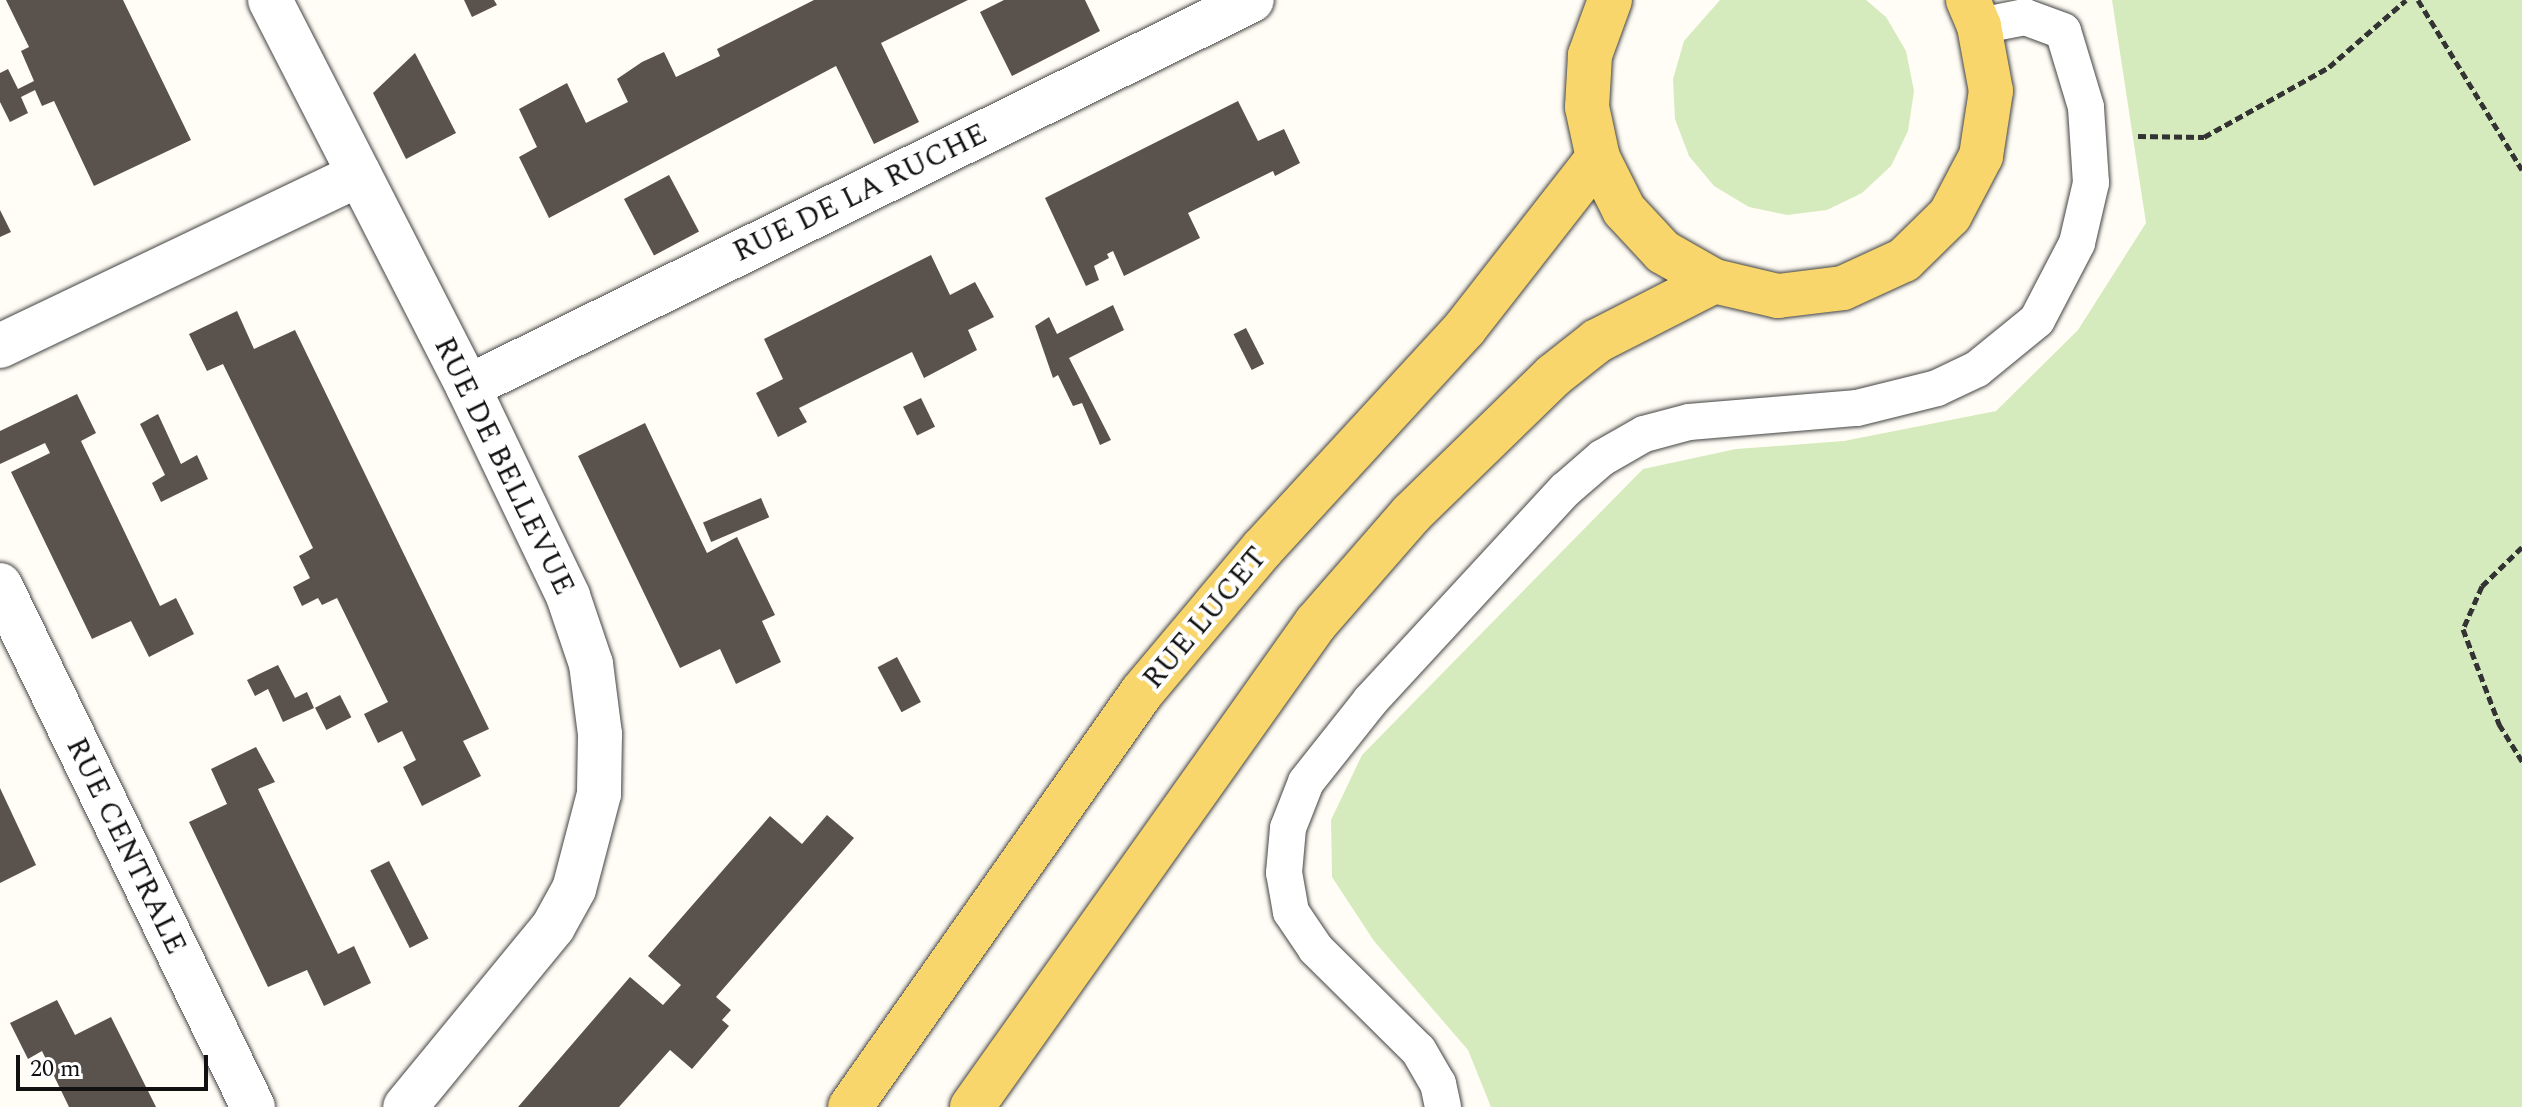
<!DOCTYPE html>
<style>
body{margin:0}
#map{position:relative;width:2522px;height:1107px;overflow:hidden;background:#fffdf5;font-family:Spectral,serif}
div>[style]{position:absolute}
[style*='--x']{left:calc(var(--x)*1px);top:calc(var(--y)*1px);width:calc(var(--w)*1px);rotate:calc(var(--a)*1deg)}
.green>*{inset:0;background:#d5ebbd}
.building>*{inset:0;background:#5a524d;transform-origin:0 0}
.path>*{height:5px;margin-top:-2.5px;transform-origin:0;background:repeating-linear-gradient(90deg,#333 0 8px,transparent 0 12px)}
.roads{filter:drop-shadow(0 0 2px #444) drop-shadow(0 0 2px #444)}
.service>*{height:36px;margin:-18px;padding:0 18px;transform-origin:18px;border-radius:18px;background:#fff}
.minor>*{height:44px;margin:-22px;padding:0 22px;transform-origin:22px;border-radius:22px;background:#fff}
.primary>*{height:44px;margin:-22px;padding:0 22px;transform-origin:22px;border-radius:22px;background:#f9d66b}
span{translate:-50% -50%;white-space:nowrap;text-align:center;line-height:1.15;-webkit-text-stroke:8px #fff;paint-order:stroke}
.street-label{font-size:30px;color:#111}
.scale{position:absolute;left:16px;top:1055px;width:192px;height:36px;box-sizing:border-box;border:4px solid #111;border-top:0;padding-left:10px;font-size:24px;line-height:28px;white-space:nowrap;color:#111;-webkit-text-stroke:6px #fff;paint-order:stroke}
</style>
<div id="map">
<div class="green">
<div style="clip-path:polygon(1720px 0,1866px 0,1886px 17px,1906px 51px,1914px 91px,1908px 131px,1891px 166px,1862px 193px,1827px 210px,1787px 215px,1749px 207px,1714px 186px,1689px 156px,1675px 119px,1673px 79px,1684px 41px)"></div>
<div style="clip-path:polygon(2112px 0,2522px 0,2522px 1107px,1491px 1107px,1468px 1050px,1374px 941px,1332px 877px,1331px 820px,1362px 755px,1643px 469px,1736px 449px,1844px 441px,1996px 411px,2078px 330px,2146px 223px)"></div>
</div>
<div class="building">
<div style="clip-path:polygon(6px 0,123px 0,191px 140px,94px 186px,54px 101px,42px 106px,35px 90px,21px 97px,28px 113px,10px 122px,0 102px,0 73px,8px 69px,18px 89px,34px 81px,21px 51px,29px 47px)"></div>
<div style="clip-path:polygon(464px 0,494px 0,497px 5px,472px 17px)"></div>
<div style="clip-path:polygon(814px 0,968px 0,881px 43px,919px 122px,874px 144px,836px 66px,549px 218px,519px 157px,537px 147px,519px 109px,567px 83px,586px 123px,628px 102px,617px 79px,642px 62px,664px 52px,676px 77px,720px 56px,717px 49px)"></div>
<div style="clip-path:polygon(1004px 0,1085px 0,1100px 31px,1012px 76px,980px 12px)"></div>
<div style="clip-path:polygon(415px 53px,456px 133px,406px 159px,373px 93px)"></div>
<div style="clip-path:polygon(1238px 101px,1258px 141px,1284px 129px,1300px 163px,1275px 176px,1273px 171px,1188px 213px,1200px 238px,1124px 276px,1113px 251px,1107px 254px,1109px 258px,1094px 266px,1099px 280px,1086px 286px,1045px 198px)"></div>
<div style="left:669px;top:175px;width:64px;height:51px;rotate:62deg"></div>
<div style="clip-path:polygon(0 210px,11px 232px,0 237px)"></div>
<div style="clip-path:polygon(931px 255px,950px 295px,975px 282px,994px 317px,968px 330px,977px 350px,924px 378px,912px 352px,799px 408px,807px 422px,778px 437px,756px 393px,783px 379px,764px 339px)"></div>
<div style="clip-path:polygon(1113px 305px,1124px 330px,1069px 358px,1111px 440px,1100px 445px,1082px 403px,1073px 406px,1058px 375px,1053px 378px,1035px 326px,1049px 317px,1057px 334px)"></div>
<div style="clip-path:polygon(237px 311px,254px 349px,295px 330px,489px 729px,463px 741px,481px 776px,422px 806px,403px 767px,416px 760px,402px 731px,378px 743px,364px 714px,388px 702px,337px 598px,322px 605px,318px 598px,302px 606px,293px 587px,310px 578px,299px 556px,313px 548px,223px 364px,207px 371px,189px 334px)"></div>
<div style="left:1246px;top:328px;width:40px;height:14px;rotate:63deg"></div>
<div style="clip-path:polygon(77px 394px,96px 433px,81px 441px,160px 606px,176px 598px,194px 634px,149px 657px,131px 621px,92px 639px,11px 472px,50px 453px,45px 443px,0 464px,0 431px)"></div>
<div style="left:921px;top:398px;width:32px;height:20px;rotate:64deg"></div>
<div style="clip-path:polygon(158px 414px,181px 464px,197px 455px,208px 479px,161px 502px,152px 483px,165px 475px,140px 424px)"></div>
<div style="clip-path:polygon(645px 423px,707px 553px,737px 537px,775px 615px,762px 621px,781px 662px,736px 684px,720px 649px,680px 668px,578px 456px)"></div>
<div style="left:761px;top:498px;width:21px;height:63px;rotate:67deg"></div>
<div style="left:897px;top:657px;width:51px;height:22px;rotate:62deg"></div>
<div style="clip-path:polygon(278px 665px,295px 698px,307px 692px,314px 708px,283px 722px,268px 689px,255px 696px,247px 680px)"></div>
<div style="left:340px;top:695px;width:25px;height:28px;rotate:63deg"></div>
<div style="clip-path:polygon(256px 747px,275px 782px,258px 789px,338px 954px,354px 946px,371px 983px,324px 1006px,307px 970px,268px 987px,189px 822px,227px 804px,211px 769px)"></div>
<div style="clip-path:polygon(0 788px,36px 865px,0 883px)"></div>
<div style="clip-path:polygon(827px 815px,854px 838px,716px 997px,731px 1010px,722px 1020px,729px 1026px,692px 1069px,670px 1050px,619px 1107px,518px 1107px,630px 977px,663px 1005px,681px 985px,648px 956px,770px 816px,802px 844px)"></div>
<div style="left:389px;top:861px;width:87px;height:21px;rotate:63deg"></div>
<div style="clip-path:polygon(57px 1000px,75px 1035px,111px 1017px,156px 1107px,69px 1107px,42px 1051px,28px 1059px,10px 1023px)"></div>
</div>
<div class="path">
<div style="--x:2418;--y:0;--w:199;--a:58.5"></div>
<div style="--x:2138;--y:136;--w:66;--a:0.9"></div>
<div style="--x:2204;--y:137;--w:143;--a:-29.2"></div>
<div style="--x:2329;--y:67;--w:102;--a:-41"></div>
<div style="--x:2522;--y:547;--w:56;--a:135.7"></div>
<div style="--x:2482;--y:586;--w:47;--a:113.8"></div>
<div style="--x:2463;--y:629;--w:102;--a:69.2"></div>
<div style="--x:2499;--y:724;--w:44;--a:58.1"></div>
</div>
<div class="roads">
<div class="service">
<div style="--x:1443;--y:1107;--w:24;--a:-102"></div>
<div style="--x:1438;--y:1084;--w:39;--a:-120"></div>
<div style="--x:1418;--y:1050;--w:144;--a:-135.3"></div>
<div style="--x:1316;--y:949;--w:45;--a:-124"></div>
<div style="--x:1291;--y:912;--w:40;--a:-100"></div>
<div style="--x:1284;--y:873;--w:45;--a:-84.9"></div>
<div style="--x:1288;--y:828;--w:49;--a:-68.6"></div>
<div style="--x:1306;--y:782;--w:105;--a:-51.6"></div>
<div style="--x:1371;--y:700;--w:286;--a:-47.3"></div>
<div style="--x:1565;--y:490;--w:49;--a:-40.9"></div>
<div style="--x:1602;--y:458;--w:48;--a:-29.7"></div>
<div style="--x:1644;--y:434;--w:47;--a:-14.9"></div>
<div style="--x:1689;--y:422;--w:169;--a:-4.8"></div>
<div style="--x:1857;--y:408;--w:82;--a:-14"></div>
<div style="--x:1937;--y:388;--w:44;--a:-25.4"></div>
<div style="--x:1977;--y:369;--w:77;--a:-39.2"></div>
<div style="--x:2037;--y:320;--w:87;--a:-62.5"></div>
<div style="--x:2077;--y:243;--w:62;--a:-76.9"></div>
<div style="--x:2091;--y:183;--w:76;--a:-93.8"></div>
<div style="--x:2086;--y:107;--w:79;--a:-106.8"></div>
<div style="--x:2063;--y:31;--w:40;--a:-159.8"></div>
<div style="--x:2025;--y:17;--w:47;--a:168.9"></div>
</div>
<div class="minor">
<div style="--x:270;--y:0;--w:435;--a:62.9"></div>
<div style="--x:468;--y:387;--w:232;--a:64.4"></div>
<div style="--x:568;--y:596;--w:72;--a:71.3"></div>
<div style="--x:591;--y:664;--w:71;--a:82.7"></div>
<div style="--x:600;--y:734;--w:60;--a:91"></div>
<div style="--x:599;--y:794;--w:98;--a:104.7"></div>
<div style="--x:574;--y:889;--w:43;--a:118.9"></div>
<div style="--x:553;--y:927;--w:233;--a:129.4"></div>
<div style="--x:0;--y:346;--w:398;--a:-25.5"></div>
<div style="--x:468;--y:387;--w:874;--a:-26.27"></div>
<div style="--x:0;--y:585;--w:580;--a:64.14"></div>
</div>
<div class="primary">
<div style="--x:1610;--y:0;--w:59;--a:110"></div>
<div style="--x:1590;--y:55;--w:52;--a:93.3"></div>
<div style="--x:1587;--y:107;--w:52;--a:77.8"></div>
<div style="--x:1598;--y:158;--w:58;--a:63.4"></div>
<div style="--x:1624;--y:210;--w:57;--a:47.1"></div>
<div style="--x:1663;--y:252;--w:59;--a:29.6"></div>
<div style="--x:1714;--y:281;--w:66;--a:13.2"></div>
<div style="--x:1778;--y:296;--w:65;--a:-7"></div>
<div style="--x:1843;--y:288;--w:67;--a:-24.7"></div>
<div style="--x:1904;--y:260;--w:64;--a:-44.4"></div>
<div style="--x:1950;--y:215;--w:67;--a:-62.3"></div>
<div style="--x:1981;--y:156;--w:66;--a:-81.3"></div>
<div style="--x:1991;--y:91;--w:66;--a:-100.5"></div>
<div style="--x:1979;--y:26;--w:28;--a:-113"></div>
<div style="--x:850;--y:1107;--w:507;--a:-54.87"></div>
<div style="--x:1142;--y:692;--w:187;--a:-50"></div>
<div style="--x:1262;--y:549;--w:300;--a:-47.4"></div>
<div style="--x:1465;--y:328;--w:216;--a:-52"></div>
<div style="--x:972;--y:1107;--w:594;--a:-54.6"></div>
<div style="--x:1316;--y:623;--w:145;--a:-48.9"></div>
<div style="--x:1411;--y:514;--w:199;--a:-44.2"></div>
<div style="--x:1554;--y:375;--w:55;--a:-38.3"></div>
<div style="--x:1597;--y:341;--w:131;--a:-27.1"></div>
</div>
</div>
<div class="street-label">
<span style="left:860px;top:193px;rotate:-26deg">RUE DE LA RUCHE</span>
<span style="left:504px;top:466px;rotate:64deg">RUE DE BELLEVUE</span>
<span style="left:1205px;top:618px;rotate:-50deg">RUE LUCET</span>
<span style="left:126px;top:846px;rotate:64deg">RUE CENTRALE</span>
</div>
<div class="scale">20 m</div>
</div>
